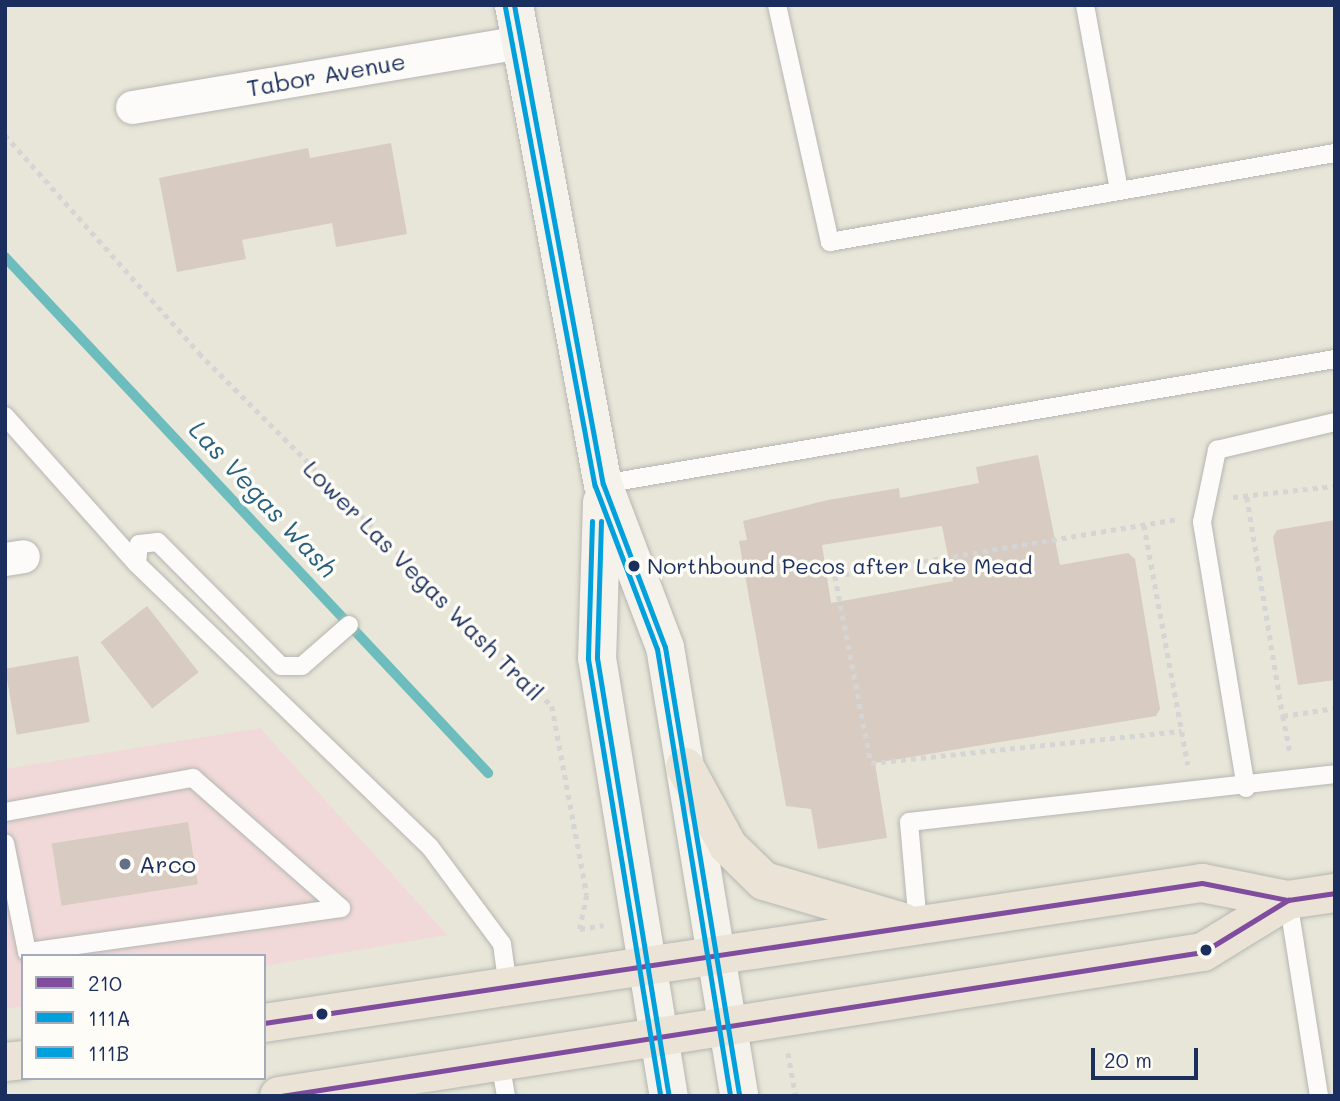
<!DOCTYPE html>
<style>
body{margin:0}
#map{position:relative;width:1340px;height:1101px;overflow:hidden;background:#e8e6d8;font-family:Mali,sans-serif}
div>[style]{position:absolute}
[style*='--x']{left:calc(var(--x)*1px);top:calc(var(--y)*1px);width:calc(var(--w)*1px);rotate:calc(var(--a)*1deg)}
.built>*{inset:0;background:#f0d9d8}
.stream>*{height:10px;margin:-5px;padding:0 5px;transform-origin:5px;border-radius:5px;background:#6ebdbe}
.building>*{inset:0;background:#d8cbc1;transform-origin:0 0}
.path>*{height:4.5px;margin-top:-2.25px;transform-origin:0;background:repeating-linear-gradient(90deg,#d4d5d4 0 5px,transparent 0 10px)}
.roads{filter:drop-shadow(0 0 2px #b5b6b2) drop-shadow(0 0 2px #b5b6b2)}
.lane>*{height:18px;margin:-9px;padding:0 9px;transform-origin:9px;border-radius:9px;background:#fcfbf9}
.street>*{height:33px;margin:-16.5px;padding:0 16.5px;transform-origin:16.5px;border-radius:16.5px;background:#fcfbf9}
.secondary>*{height:38px;margin:-19px;padding:0 19px;transform-origin:19px;border-radius:19px;background:#f5f1eb}
.primary>*{height:38px;margin:-19px;padding:0 19px;transform-origin:19px;border-radius:19px;background:#eae3d6}
.bus-1>*{height:5px;margin:-2.5px;padding:0 2.5px;transform-origin:2.5px;border-radius:2.5px;background:#804c9e}
.bus-2>*{height:5px;margin:-2.5px;padding:0 2.5px;transform-origin:2.5px;border-radius:2.5px;background:#00a0dc}
.bus-3>*{height:5px;margin:-2.5px;padding:0 2.5px;transform-origin:2.5px;border-radius:2.5px;background:#00a0dc}
.dots>*{width:19px;height:19px;translate:-50% -50%;box-sizing:border-box;border:4px solid #fdfcf7;border-radius:50%}
span{translate:-50% -50%;white-space:nowrap;text-align:center;line-height:1.15;-webkit-text-stroke:7px #fdfcf7;paint-order:stroke}
.bus-label{font-size:22px;color:#1b2f5e}
.left{translate:0 -50%;text-align:left}
.street-label{font-size:24px;color:#1b2f5e}
.poi-label{font-size:24px;color:#1b2f5e}
.water-label{font-size:26px;color:#276180;font-style:italic}
.frame{position:absolute;inset:0;border:7px solid #1b2f5e;pointer-events:none}
.legend{position:absolute;left:21px;top:954px;width:245px;height:126px;box-sizing:border-box;background:#fdfcf7;border:2px solid #a3aaba;margin:0;padding:9px 12px;list-style:none;font-size:21px;color:#1b2f5e}
.legend li{display:flex;align-items:center;gap:14px;height:35px}
.legend b{width:35px;border:2px solid #a3aaba}
.scale{position:absolute;left:1091px;top:1048px;width:107px;height:32px;box-sizing:border-box;border:4px solid #1b2f5e;border-top:0;padding-left:9px;font-size:21px;line-height:24px;white-space:nowrap;color:#1b2f5e;-webkit-text-stroke:5px #fdfcf7;paint-order:stroke}
</style>
<div id="map">
<div class="built">
<div style="clip-path:polygon(260px 728px,447px 935px,264px 966px,264px 956px,23px 956px,23px 1006px,5px 1009px,5px 769px)"></div>
</div>
<div class="stream">
<div style="--x:5;--y:257;--w:707;--a:46.89"></div>
</div>
<div class="building">
<div style="clip-path:polygon(391px 143px,407px 234px,336px 247px,332px 223px,242px 240px,246px 259px,177px 272px,159px 178px,308px 148px,310px 158px)"></div>
<div style="clip-path:polygon(evenodd,1038px 455px,1060px 565px,1128px 553px,1135px 559px,1160px 709px,1156px 716px,875px 763px,887px 838px,818px 849px,811px 809px,786px 806px,739px 541px,747px 540px,743px 521px,828px 500px,899px 488px,900px 498px,979px 483px,976px 467px,1038px 455px,942px 526px,953px 581px,831px 603px,822px 545px,942px 526px)"></div>
<div style="clip-path:polygon(1335px 520px,1335px 680px,1298px 685px,1273px 537px,1277px 530px)"></div>
<div style="left:147px;top:606px;width:84px;height:59px;rotate:52deg"></div>
<div style="left:78px;top:656px;width:67px;height:74px;rotate:80deg"></div>
<div style="left:188px;top:822px;width:63px;height:138px;rotate:81deg"></div>
</div>
<div class="path">
<div style="--x:5;--y:135;--w:292;--a:48.3"></div>
<div style="--x:199;--y:353;--w:499;--a:45"></div>
<div style="--x:552;--y:706;--w:192;--a:79.5"></div>
<div style="--x:587;--y:895;--w:35;--a:102"></div>
<div style="--x:580;--y:929;--w:24;--a:-9"></div>
<div style="--x:1233;--y:497;--w:103;--a:-6.2"></div>
<div style="--x:1247;--y:497;--w:222;--a:80.7"></div>
<div style="--x:1283;--y:716;--w:53;--a:-8.7"></div>
<div style="--x:1175;--y:520;--w:345;--a:170.6"></div>
<div style="--x:835;--y:576;--w:190;--a:79.1"></div>
<div style="--x:871;--y:763;--w:312;--a:-5.9"></div>
<div style="--x:1144;--y:525;--w:244;--a:79.6"></div>
<div style="--x:1283;--y:716;--w:38;--a:79"></div>
<div style="--x:788;--y:1053;--w:44;--a:79.5"></div>
</div>
<div class="roads">
<div class="lane">
<div style="--x:777;--y:5;--w:243;--a:77.4"></div>
<div style="--x:830;--y:242;--w:513;--a:-10"></div>
<div style="--x:1085;--y:5;--w:189;--a:79.6"></div>
<div style="--x:5;--y:416;--w:198;--a:48.3"></div>
<div style="--x:603;--y:484;--w:743;--a:-9.69"></div>
<div style="--x:349;--y:625;--w:62;--a:138.9"></div>
<div style="--x:302;--y:666;--w:21;--a:180"></div>
<div style="--x:281;--y:666;--w:175;--a:-134.8"></div>
<div style="--x:158;--y:542;--w:19;--a:174"></div>
<div style="--x:139;--y:544;--w:20;--a:96"></div>
<div style="--x:137;--y:564;--w:407;--a:44"></div>
<div style="--x:430;--y:847;--w:121;--a:53.4"></div>
<div style="--x:502;--y:944;--w:43;--a:82.1"></div>
<div style="--x:1246;--y:788;--w:270;--a:-99.4"></div>
<div style="--x:1202;--y:522;--w:74;--a:-78.2"></div>
<div style="--x:1217;--y:450;--w:121;--a:-13.3"></div>
<div style="--x:5;--y:812;--w:191;--a:-10.3"></div>
<div style="--x:193;--y:778;--w:197;--a:41.3"></div>
<div style="--x:341;--y:908;--w:317;--a:172"></div>
<div style="--x:27;--y:952;--w:111;--a:-101.4"></div>
<div style="--x:1288;--y:900;--w:198;--a:81"></div>
<div style="--x:918;--y:925;--w:103;--a:-95"></div>
<div style="--x:909;--y:822;--w:429;--a:-6.4"></div>
<div style="--x:500;--y:1062;--w:35;--a:80"></div>
</div>
<div class="street">
<div style="--x:132;--y:107;--w:393;--a:-9.5"></div>
<div style="--x:5;--y:559;--w:18;--a:-9"></div>
</div>
<div class="secondary">
<div style="--x:514;--y:5;--w:487;--a:79.5"></div>
<div style="--x:603;--y:484;--w:174;--a:69.2"></div>
<div style="--x:665;--y:647;--w:455;--a:80.6"></div>
<div style="--x:602;--y:502;--w:156;--a:91.8"></div>
<div style="--x:597;--y:658;--w:444;--a:80.7"></div>
</div>
<div class="primary">
<div style="--x:685;--y:767;--w:90;--a:61.4"></div>
<div style="--x:728;--y:846;--w:50;--a:44.2"></div>
<div style="--x:764;--y:881;--w:145;--a:16.4"></div>
<div style="--x:264;--y:1023;--w:948;--a:-8.49"></div>
<div style="--x:1202;--y:883;--w:88;--a:11.2"></div>
<div style="--x:1288;--y:900;--w:48;--a:-8.5"></div>
<div style="--x:5;--y:1062;--w:18;--a:-6"></div>
<div style="--x:279;--y:1096;--w:935;--a:-8.86"></div>
<div style="--x:1203;--y:952;--w:100;--a:-31.5"></div>
</div>
</div>
<div class="bus-1">
<div style="--x:264;--y:1023;--w:948;--a:-8.49"></div>
<div style="--x:1202;--y:883;--w:88;--a:11.2"></div>
<div style="--x:1288;--y:900;--w:48;--a:-8.5"></div>
<div style="--x:281;--y:1096;--w:933;--a:-8.88"></div>
<div style="--x:1203;--y:952;--w:100;--a:-31.5"></div>
</div>
<div class="bus-2">
<div style="--x:514;--y:5;--w:487;--a:79.5"></div>
<div style="--x:603;--y:484;--w:174;--a:69.2"></div>
<div style="--x:665;--y:647;--w:455;--a:80.6"></div>
<div style="--x:601;--y:521;--w:137;--a:91.7"></div>
<div style="--x:597;--y:658;--w:444;--a:80.7"></div>
</div>
<div class="bus-3">
<div style="--x:505;--y:7;--w:487;--a:79.4"></div>
<div style="--x:595;--y:486;--w:174;--a:69.2"></div>
<div style="--x:657;--y:649;--w:453;--a:80.7"></div>
<div style="--x:592;--y:521;--w:138;--a:91.7"></div>
<div style="--x:588;--y:659;--w:443;--a:80.6"></div>
</div>
<div class="dots">
<div style="left:634px;top:566px;background:#1b2f5e"></div>
<div style="left:125px;top:864px;background:#636f89"></div>
<div style="left:1206px;top:950px;background:#1b2f5e"></div>
<div style="left:322px;top:1014px;background:#1b2f5e"></div>
</div>
<div class="bus-label">
<span class="left" style="left:647px;top:566px">Northbound Pecos after Lake Mead</span>
</div>
<div class="street-label">
<span style="left:326px;top:74px;rotate:-10deg">Tabor Avenue</span>
<span style="left:424px;top:580px;rotate:45deg">Lower Las Vegas Wash Trail</span>
</div>
<div class="poi-label">
<span class="left" style="left:139px;top:864px">Arco</span>
</div>
<div class="water-label">
<span style="left:263px;top:499px;rotate:47deg">Las Vegas Wash</span>
</div>
<div class="frame"></div>
<ul class="legend">
<li><b style="height:9px;background:#804c9e"></b>210</li>
<li><b style="height:9px;background:#00a0dc"></b>111A</li>
<li><b style="height:9px;background:#00a0dc"></b>111B</li>
</ul>
<div class="scale">20 m</div>
</div>
